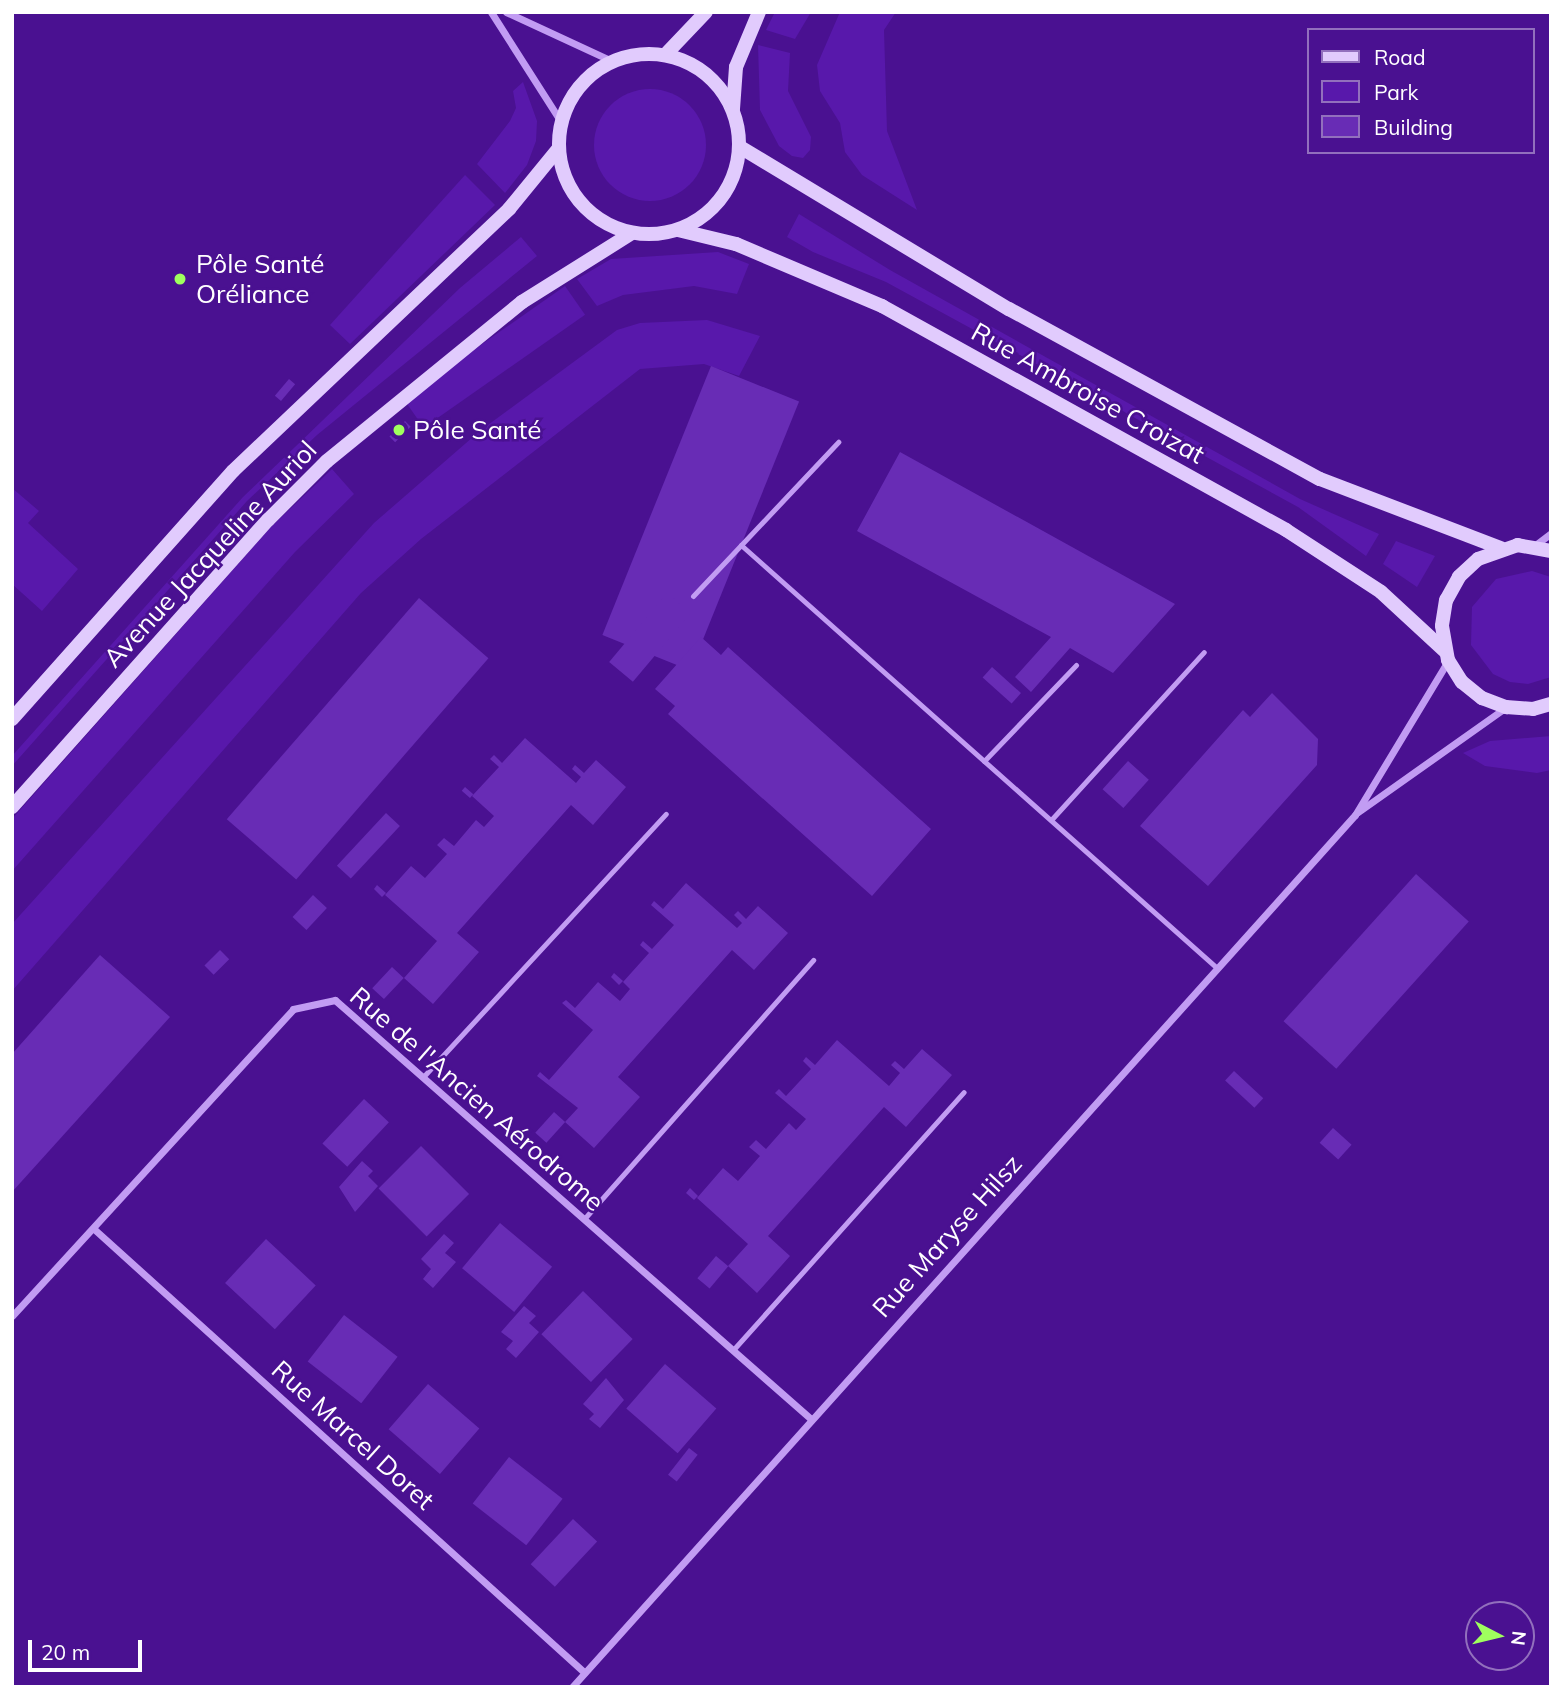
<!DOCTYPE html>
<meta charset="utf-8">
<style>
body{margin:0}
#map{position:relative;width:1563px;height:1699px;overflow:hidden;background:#4a1191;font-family:Mulish,sans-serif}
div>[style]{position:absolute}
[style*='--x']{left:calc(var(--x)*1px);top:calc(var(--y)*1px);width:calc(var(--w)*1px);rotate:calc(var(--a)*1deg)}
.green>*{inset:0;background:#5818ab;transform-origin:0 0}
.round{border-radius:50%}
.building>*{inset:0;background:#682cb5;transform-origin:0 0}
.lane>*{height:5px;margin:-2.5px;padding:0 2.5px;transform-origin:2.5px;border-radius:2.5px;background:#c29cf3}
.street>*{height:7px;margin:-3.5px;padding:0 3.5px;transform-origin:3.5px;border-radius:3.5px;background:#c29cf3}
.secondary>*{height:14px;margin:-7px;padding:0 7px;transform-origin:7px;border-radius:7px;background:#e1cbfd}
.secondary>.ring{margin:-7px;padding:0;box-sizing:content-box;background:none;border:14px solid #e1cbfd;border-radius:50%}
.dots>*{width:19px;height:19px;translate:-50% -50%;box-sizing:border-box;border:4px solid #4a1191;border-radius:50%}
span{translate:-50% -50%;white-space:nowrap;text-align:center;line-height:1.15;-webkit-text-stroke:5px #4a1191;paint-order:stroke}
.poi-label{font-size:26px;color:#fff}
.left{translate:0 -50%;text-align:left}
.street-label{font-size:26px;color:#fff}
.frame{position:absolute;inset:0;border:14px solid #fff;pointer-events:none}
.legend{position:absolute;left:1307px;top:28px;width:228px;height:126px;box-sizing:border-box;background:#4a1191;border:2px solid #9270bd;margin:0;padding:9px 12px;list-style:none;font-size:21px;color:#fff}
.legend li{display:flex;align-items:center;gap:14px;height:35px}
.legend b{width:35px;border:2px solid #9270bd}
.north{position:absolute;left:1465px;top:1601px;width:70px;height:70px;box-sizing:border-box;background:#4a1191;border:2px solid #9270bd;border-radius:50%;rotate:97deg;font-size:19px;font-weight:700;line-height:28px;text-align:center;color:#fff}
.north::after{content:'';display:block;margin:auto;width:24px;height:32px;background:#9fff5e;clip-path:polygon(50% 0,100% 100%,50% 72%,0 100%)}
.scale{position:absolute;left:28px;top:1640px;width:114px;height:32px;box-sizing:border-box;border:4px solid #fff;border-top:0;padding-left:9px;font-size:21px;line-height:24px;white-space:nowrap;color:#fff;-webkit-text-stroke:5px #4a1191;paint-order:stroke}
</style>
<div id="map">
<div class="green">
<div style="clip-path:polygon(775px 12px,811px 12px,795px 39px,766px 30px)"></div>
<div style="clip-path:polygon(840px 12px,896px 12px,884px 30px,887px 131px,917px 210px,862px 175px,845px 152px,840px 123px,820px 91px,817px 65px)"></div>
<div style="clip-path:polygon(758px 45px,790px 53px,788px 91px,811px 137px,810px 150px,803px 158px,792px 156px,779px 146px,760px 110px)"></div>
<div style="clip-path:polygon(523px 82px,537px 121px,536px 141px,527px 165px,505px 193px,477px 164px,510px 121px,516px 108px,513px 91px)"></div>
<div class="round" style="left:594px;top:89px;width:112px;height:112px"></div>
<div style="clip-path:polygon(465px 175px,495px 205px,350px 344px,330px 325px)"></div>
<div style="clip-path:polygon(799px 214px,890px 270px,1300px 499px,1379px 534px,1366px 556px,1298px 507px,886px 282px,813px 252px,787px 237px)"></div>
<div style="clip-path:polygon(521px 237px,537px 256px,317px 435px,247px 501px,12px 766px,12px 756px,243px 497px,460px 288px)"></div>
<div style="clip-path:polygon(718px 252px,749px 264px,737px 294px,694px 286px,623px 295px,597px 306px,577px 279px,611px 259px)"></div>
<div style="left:565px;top:286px;width:35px;height:197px;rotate:55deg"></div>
<div style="clip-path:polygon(707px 320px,760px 336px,739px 376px,704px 364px,640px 369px,421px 539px,361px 593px,12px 991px,12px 924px,374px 523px,481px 430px,617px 330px,640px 323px)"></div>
<div style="clip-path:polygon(332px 469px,354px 494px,295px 552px,12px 871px,12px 819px,269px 529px)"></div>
<div style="clip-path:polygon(12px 488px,39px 511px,28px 523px,78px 569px,42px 611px,12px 584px)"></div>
<div style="clip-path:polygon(1396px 541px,1435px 556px,1417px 587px,1383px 564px)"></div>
<div style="clip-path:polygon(1532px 571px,1551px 577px,1551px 677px,1528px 684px,1510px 682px,1493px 674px,1471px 645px,1472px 607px,1496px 579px)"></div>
<div style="clip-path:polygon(1551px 736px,1551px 770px,1537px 773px,1485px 766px,1463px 753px,1490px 741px)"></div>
</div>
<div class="building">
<div style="left:711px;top:366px;width:95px;height:290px;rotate:22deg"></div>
<div style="left:289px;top:379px;width:8px;height:22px;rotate:40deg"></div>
<div style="left:405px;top:421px;width:8px;height:22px;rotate:45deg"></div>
<div style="clip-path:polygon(900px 452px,1175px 604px,1113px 673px,1070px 648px,1031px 692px,1015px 677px,1051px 637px,857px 531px)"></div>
<div style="left:667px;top:593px;width:31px;height:90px;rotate:40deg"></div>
<div style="left:419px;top:598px;width:92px;height:293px;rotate:41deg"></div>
<div style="clip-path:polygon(701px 637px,721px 655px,728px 647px,931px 829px,872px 896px,668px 714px,675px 706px,655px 689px)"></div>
<div style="left:992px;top:667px;width:39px;height:14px;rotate:42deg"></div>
<div style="clip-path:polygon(1272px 693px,1318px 739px,1317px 765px,1208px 886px,1140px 826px,1243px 710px,1250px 717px)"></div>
<div style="clip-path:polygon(525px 738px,576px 783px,581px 777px,572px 769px,575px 765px,584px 773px,596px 760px,626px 787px,593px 825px,571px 805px,457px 933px,479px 952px,433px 1004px,404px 978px,437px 941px,385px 895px,411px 866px,425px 878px,447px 854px,437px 845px,444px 838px,454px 846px,476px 820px,484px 827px,494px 816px,472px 796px,499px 767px,490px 759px,494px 755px,502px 763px)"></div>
<div style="left:1128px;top:761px;width:28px;height:38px;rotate:42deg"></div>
<div style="left:465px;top:787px;width:11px;height:5px;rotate:41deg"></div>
<div style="left:386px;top:813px;width:19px;height:72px;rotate:43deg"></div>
<div style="left:1416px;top:874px;width:71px;height:198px;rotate:42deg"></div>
<div style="clip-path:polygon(686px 883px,737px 928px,742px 923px,734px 915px,738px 911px,746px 919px,758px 906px,788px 933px,754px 970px,732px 950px,618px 1077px,640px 1097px,594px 1148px,565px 1122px,578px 1108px,537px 1076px,540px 1072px,549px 1080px,593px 1030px,562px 1003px,566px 1000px,575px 1008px,598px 982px,620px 1001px,630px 989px,623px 982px,649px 953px,640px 945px,643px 941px,652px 949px,674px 925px,651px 905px,654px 901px,663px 909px)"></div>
<div style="clip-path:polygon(377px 885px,386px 893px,382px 897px,374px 889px)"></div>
<div style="left:313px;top:895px;width:19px;height:30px;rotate:43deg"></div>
<div style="left:220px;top:950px;width:13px;height:22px;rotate:45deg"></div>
<div style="clip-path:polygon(100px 955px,170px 1017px,12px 1192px,12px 1054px)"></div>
<div style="left:392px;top:967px;width:16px;height:29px;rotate:43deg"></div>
<div style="clip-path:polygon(614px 973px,623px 981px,619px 985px,611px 977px)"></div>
<div style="clip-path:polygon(837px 1040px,889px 1086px,900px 1073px,891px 1065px,895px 1061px,904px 1069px,922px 1049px,952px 1075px,906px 1127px,884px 1107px,768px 1236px,790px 1256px,757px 1293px,728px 1266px,748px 1244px,697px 1198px,723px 1168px,738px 1181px,760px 1156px,749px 1147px,756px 1140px,766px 1149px,789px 1123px,796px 1130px,806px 1119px,775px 1093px,779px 1089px,786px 1096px,811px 1069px,803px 1061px,806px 1057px,815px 1065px)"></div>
<div style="left:1234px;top:1071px;width:40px;height:13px;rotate:43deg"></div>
<div style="left:364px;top:1099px;width:34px;height:61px;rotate:43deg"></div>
<div style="left:554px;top:1112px;width:15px;height:28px;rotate:42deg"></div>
<div style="left:1333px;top:1128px;width:25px;height:20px;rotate:42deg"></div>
<div style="left:421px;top:1146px;width:68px;height:60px;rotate:45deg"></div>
<div style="clip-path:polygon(362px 1161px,373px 1171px,368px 1176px,378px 1186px,355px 1212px,339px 1187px)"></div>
<div style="clip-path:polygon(690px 1188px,698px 1196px,694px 1200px,686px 1193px)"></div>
<div style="left:500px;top:1223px;width:68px;height:59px;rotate:40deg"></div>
<div style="clip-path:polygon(444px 1234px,454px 1243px,445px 1253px,456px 1262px,433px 1288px,423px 1279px,431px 1269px,421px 1259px)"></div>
<div style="left:266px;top:1239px;width:68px;height:60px;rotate:43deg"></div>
<div style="left:716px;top:1256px;width:16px;height:29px;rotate:40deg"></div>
<div style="left:583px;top:1291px;width:69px;height:60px;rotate:44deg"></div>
<div style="clip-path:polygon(524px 1306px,536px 1316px,529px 1323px,539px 1332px,516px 1358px,506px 1349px,513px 1341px,501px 1332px)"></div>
<div style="left:344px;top:1315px;width:68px;height:59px;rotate:38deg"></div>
<div style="left:665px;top:1364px;width:68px;height:59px;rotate:41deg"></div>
<div style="clip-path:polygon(606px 1378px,624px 1400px,600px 1428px,589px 1419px,594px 1414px,583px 1404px)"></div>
<div style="left:428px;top:1384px;width:68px;height:60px;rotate:41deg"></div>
<div style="left:689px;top:1448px;width:11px;height:34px;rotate:38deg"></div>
<div style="left:509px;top:1457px;width:68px;height:59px;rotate:38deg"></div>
<div style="left:573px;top:1519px;width:33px;height:62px;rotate:43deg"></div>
</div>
<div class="lane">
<div style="--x:741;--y:545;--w:637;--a:41.63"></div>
<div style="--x:693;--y:596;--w:212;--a:-46.7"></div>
<div style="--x:984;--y:761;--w:133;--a:-46.2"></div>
<div style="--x:1051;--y:820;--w:227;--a:-47.7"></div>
<div style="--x:423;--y:1077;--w:358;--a:-47.3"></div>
<div style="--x:584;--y:1219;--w:346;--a:-48.5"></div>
<div style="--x:733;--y:1350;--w:346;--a:-48.2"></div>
</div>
<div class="street">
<div style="--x:491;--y:12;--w:130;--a:57.5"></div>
<div style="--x:506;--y:12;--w:117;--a:24.8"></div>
<div style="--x:1534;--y:546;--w:21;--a:-37"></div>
<div style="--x:1358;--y:812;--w:180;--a:-35.3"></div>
<div style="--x:94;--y:1229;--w:661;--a:42.12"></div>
<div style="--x:12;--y:1316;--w:416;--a:-47.5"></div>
<div style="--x:293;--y:1009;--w:43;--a:-12.1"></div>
<div style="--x:335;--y:1000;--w:634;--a:41.36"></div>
<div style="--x:572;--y:1687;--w:1172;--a:-48.08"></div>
<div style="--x:1355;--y:815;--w:180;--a:-58.9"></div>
</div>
<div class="secondary">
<div class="ring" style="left:559px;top:54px;width:166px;height:166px"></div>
<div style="--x:665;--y:55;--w:59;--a:-46.4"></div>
<div style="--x:733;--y:109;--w:42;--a:-85.9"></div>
<div style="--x:736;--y:67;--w:60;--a:-67.3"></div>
<div style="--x:740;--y:147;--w:314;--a:31.1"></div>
<div style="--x:1009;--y:309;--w:354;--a:28.7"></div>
<div style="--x:1320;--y:479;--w:194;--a:20.9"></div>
<div style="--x:678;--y:230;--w:60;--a:13.6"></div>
<div style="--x:736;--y:244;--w:159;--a:23"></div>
<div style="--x:882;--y:306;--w:462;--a:29"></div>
<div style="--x:1286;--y:530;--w:113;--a:33.1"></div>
<div style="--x:1381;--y:592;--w:87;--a:42.7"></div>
<div style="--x:1551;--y:551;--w:34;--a:-170"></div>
<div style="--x:1518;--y:545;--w:42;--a:160.7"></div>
<div style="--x:1478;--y:559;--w:26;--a:137"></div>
<div style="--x:1459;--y:577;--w:26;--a:119"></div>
<div style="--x:1446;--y:600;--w:26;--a:99"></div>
<div style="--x:1442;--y:626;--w:35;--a:80"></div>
<div style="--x:1448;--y:660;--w:26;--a:58"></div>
<div style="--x:1462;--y:682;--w:26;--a:39"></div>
<div style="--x:1482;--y:698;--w:26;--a:21"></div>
<div style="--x:1506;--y:707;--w:27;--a:4"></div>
<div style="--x:1533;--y:709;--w:19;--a:-16"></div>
<div style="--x:12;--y:719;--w:332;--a:-48.3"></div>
<div style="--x:233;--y:471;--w:381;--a:-43.5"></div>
<div style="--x:509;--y:209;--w:79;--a:-50.7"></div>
<div style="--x:12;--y:807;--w:385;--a:-48.3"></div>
<div style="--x:268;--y:520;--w:83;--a:-45"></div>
<div style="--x:327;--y:461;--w:252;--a:-39.2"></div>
<div style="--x:522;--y:302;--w:130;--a:-32.1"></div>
</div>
<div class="dots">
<div style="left:180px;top:279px;background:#9fff5e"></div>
<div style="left:399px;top:430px;background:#9fff5e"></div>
</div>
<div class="poi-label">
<span class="left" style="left:196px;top:279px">Pôle Santé<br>Oréliance</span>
<span class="left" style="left:413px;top:430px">Pôle Santé</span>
</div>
<div class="street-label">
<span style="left:1088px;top:393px;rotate:29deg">Rue Ambroise Croizat</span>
<span style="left:210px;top:554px;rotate:-47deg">Avenue Jacqueline Auriol</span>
<span style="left:477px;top:1099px;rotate:41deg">Rue de l'Ancien Aérodrome</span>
<span style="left:947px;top:1236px;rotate:-48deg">Rue Maryse Hilsz</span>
<span style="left:353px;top:1435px;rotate:42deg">Rue Marcel Doret</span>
</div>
<div class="frame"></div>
<ul class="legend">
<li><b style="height:9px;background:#e1cbfd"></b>Road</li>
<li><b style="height:19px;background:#5818ab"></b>Park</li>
<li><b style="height:19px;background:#682cb5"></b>Building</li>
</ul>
<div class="north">N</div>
<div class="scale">20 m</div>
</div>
